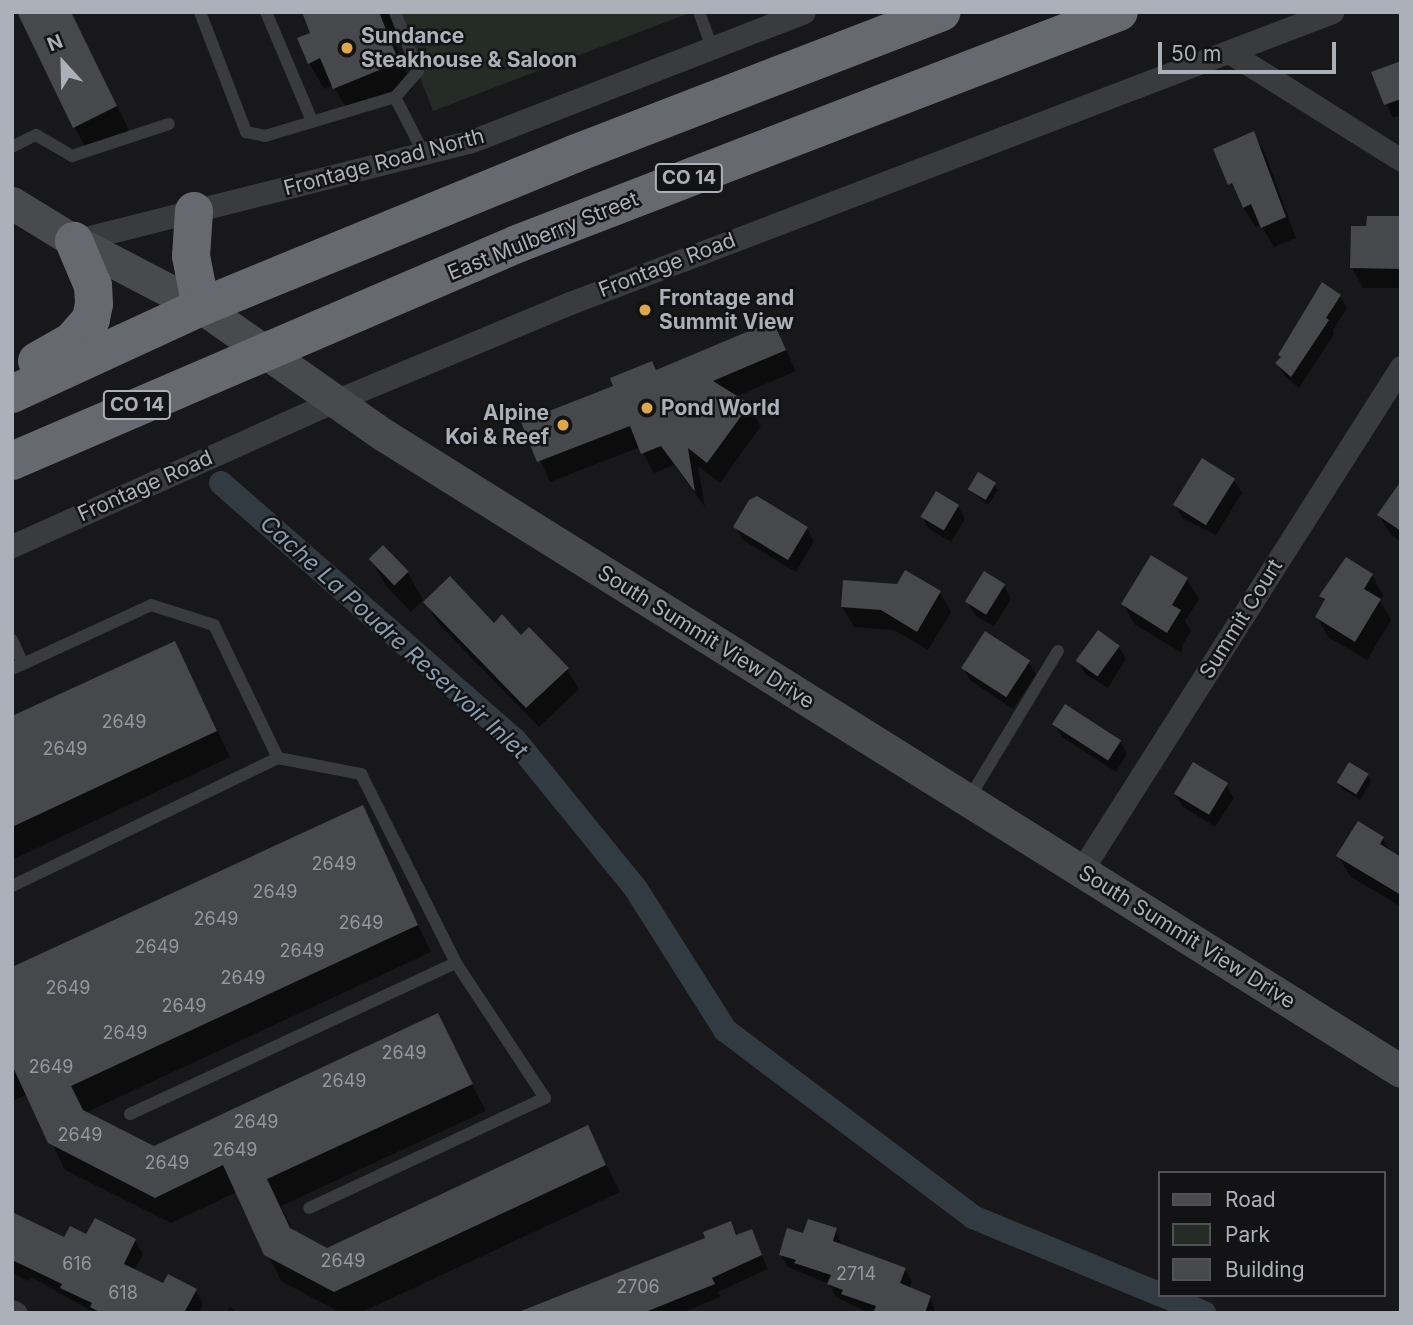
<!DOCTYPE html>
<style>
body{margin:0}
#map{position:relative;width:1413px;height:1325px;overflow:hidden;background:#18181a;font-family:Inter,sans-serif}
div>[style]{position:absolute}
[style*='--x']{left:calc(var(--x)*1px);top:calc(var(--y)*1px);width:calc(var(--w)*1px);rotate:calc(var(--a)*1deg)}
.green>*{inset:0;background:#252c25}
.shadow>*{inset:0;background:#0007}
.canal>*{height:24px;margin:-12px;padding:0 12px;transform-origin:12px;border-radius:12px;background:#333b42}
.building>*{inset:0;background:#47484c;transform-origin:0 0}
.lane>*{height:12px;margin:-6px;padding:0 6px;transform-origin:6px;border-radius:6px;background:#3a3b3e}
.street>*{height:23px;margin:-11.5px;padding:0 11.5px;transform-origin:11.5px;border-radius:11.5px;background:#3a3b3e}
.secondary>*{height:33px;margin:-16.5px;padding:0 16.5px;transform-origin:16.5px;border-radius:16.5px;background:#484a4e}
.highway>*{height:38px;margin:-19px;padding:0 19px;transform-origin:19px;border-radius:19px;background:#66696f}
.dots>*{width:19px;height:19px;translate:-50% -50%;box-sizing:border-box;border:4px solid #131315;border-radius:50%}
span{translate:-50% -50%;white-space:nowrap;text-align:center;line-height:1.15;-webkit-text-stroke:5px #131315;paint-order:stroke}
.number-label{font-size:18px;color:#93969d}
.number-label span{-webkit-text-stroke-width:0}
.shield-label span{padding:2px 5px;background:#131315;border:2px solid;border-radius:5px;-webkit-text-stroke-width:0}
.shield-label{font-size:19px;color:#acb0b8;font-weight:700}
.poi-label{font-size:21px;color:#acb0b8;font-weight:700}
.left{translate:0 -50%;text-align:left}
.right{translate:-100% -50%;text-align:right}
.street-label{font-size:21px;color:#acb0b8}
.water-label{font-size:23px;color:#879eaf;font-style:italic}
.frame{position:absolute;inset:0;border:14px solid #acb0b8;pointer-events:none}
.legend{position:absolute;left:1158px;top:1171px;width:228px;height:126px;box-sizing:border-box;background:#131315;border:2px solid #505256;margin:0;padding:9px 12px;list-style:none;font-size:21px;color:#acb0b8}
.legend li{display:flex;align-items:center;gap:14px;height:35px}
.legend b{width:35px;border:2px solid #505256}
.north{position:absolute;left:28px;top:28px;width:70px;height:70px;-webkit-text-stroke:5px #131315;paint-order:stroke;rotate:338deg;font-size:19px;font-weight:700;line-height:28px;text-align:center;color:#acb0b8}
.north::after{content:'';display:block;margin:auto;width:24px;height:32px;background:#acb0b8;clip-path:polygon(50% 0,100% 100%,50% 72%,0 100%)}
.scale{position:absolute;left:1158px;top:42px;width:178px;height:32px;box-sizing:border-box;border:4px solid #acb0b8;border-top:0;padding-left:9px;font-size:21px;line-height:24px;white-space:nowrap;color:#acb0b8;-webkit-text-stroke:5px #131315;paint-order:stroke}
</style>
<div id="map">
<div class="green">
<div style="clip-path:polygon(395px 12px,692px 12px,433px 111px)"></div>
</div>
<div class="shadow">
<div style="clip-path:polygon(304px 12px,388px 12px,400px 41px,395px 43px,413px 89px,350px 114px,333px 85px,324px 89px,309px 63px,312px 34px)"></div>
<div style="clip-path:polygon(90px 51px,129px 130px,88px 151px,74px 127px)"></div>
<div style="clip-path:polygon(1401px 63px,1401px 115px,1393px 118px,1373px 73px)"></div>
<div style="clip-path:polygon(1253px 134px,1265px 153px,1296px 238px,1274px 247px,1261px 225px,1256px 227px,1241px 204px,1215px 150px)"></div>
<div style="clip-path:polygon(1401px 217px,1401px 288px,1363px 288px,1352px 268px,1368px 228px)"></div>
<div style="clip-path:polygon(1340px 296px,1347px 308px,1333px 330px,1334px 334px,1299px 388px,1285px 376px,1277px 363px)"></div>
<div style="clip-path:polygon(773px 323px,796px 371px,735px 397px,749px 406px,761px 426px,720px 483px,698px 466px,705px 507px,674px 465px,654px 473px,640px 447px,550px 482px,523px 423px)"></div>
<div style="clip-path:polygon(1234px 480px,1242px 493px,1216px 535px,1182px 518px,1175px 505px)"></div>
<div style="clip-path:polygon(994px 484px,998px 490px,988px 505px,969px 489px)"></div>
<div style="clip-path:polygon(1401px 484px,1401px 542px,1391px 535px,1379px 515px)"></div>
<div style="clip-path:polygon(958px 506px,965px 519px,951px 542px,929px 529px,922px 516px)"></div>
<div style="clip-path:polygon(735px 527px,807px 528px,814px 541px,796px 572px,743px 540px)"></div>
<div style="clip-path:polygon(383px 548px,408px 573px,423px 600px,411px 612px,386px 586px,371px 560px)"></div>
<div style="clip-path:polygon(1372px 575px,1383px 595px,1380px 601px,1391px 620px,1367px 660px,1328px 637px,1317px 617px,1325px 603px,1321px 596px)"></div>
<div style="clip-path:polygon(1187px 579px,1199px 599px,1185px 621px,1191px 631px,1182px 646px,1182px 653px,1134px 624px,1123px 604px)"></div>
<div style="clip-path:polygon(1004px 586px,1011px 599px,994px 627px,975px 615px,967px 602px)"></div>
<div style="clip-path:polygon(940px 592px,951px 612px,928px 650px,894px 630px,854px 627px,842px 607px)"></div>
<div style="clip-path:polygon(426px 602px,521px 637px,567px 669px,579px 689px,539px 727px,437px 622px)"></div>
<div style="clip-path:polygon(175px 643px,230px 757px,12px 860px,12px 717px)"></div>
<div style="clip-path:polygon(1119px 647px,1126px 659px,1108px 688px,1085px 674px,1079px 662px)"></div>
<div style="clip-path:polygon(1028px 661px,1036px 674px,1013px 709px,971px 681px,963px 668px)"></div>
<div style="clip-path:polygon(1054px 724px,1120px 741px,1127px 754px,1116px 772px,1062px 737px)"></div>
<div style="clip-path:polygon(1368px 775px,1371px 781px,1360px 800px,1342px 789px,1339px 783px)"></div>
<div style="clip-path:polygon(1226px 785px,1234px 798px,1215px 827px,1182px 806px,1175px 793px)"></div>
<div style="clip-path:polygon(362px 807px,431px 952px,85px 1113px,154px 1148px,437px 1016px,486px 1111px,281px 1206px,293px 1232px,327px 1250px,588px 1128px,620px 1192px,360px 1313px,341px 1313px,281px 1281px,237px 1192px,171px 1223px,65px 1170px,28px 1094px,12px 1101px,12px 968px)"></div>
<div style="clip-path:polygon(1359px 823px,1383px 839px,1391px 853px,1401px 859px,1401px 907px,1350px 876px,1338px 856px)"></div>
<div style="clip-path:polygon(12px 1214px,65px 1239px,87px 1236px,135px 1241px,143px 1254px,134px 1271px,164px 1285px,196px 1291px,203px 1304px,200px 1310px,206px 1313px,95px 1313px,31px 1277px,29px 1281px,12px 1273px)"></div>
<div style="clip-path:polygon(730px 1223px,738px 1236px,751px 1232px,768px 1269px,718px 1292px,721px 1297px,681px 1313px,517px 1313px,707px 1239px)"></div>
<div style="clip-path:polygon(836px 1230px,842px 1246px,905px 1269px,912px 1282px,909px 1289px,930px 1297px,936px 1313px,869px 1313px,836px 1297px,829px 1284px,788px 1267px,781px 1255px,804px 1235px)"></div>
<div style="clip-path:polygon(230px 1307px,239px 1313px,226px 1313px)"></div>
</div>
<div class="canal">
<div style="--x:221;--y:483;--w:390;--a:41.2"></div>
<div style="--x:515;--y:740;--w:192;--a:50.9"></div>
<div style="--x:636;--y:889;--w:167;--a:57.7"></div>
<div style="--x:725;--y:1030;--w:311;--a:37"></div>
<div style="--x:973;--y:1217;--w:201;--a:22.5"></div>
<div style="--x:1162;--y:1295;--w:46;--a:23.2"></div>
</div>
<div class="building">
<div style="clip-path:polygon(17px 12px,71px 12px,117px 106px,73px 128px)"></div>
<div style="clip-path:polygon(302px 12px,379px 12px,399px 62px,333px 89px,320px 58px,308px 64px,297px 38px,310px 33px)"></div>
<div style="clip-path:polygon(1401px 61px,1401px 99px,1384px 105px,1371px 72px)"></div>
<div style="clip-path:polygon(1254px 131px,1286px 217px,1261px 228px,1251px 204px,1243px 208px,1232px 183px,1228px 185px,1213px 149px)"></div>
<div style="clip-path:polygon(1367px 216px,1401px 216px,1401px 269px,1350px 268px,1351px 226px,1366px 226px)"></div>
<div style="clip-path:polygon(1322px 282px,1341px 295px,1326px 318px,1329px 320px,1291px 377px,1275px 363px,1281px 357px,1278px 355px)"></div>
<div style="clip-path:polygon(773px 321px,786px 350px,713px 381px,750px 404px,707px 463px,688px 448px,695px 492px,661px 446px,641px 454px,630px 426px,537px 462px,521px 422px,613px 386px,610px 378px,652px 361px,656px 370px)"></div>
<div style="left:1202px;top:458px;width:39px;height:55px;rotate:32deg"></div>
<div style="left:978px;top:472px;width:21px;height:20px;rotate:31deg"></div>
<div style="clip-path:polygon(1401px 481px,1401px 531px,1377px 515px)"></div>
<div style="left:936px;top:491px;width:27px;height:30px;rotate:31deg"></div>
<div style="clip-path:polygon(757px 496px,808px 527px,788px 560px,733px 527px,749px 500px)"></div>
<div style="left:383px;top:545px;width:37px;height:20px;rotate:46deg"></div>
<div style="clip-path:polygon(1151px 555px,1188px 578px,1172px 605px,1181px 610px,1167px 633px,1121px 604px)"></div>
<div style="clip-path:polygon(1346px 557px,1373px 574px,1364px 589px,1381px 599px,1355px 642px,1315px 617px,1325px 599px,1319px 596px)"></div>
<div style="clip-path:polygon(905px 570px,941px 591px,917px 632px,881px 610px,841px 607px,843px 580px,897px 584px)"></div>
<div style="left:984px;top:571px;width:25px;height:36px;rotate:32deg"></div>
<div style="clip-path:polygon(450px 576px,494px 623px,502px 614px,521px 635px,529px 627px,569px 668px,526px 708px,423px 602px)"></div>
<div style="left:1098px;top:630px;width:27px;height:38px;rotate:36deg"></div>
<div style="left:985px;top:631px;width:54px;height:44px;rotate:33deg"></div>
<div style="clip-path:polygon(175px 641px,217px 731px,12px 827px,12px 716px)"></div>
<div style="left:1065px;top:704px;width:67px;height:24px;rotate:33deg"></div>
<div style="left:1193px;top:762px;width:41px;height:37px;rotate:31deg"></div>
<div style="left:1349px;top:762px;width:23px;height:24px;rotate:31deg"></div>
<div style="clip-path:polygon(363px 805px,418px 925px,71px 1086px,83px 1110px,154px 1146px,438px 1013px,473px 1084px,267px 1179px,290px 1228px,327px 1248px,588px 1125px,606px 1165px,334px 1292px,264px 1255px,223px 1165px,155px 1198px,48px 1143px,12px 1065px,12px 967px)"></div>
<div style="clip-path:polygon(1358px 821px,1384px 837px,1380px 844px,1401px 857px,1401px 895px,1336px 856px)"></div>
<div style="clip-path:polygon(12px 1212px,64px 1237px,70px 1226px,86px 1234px,95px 1218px,136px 1239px,124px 1264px,163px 1283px,168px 1274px,197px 1289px,184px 1313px,101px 1313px,90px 1307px,92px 1303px,60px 1288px,62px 1284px,12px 1260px)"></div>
<div style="clip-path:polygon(808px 1219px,837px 1228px,833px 1241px,906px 1268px,900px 1283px,931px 1296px,925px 1313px,873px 1313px,876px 1306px,841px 1294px,843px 1290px,827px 1284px,831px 1275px,794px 1263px,796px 1260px,779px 1255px,787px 1228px,803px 1233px)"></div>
<div style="clip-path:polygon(731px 1221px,736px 1235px,752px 1229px,762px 1255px,712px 1278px,715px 1284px,643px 1313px,516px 1313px,705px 1238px,703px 1232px)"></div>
</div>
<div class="lane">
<div style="--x:200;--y:12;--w:129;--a:69"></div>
<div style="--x:246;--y:132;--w:19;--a:12"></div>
<div style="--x:265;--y:136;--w:136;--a:-16.7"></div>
<div style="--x:395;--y:97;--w:64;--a:63"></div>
<div style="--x:266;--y:12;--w:118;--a:67.1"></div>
<div style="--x:395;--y:12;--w:63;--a:68.7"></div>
<div style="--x:418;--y:71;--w:35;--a:131"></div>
<div style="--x:699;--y:12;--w:38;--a:70"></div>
<div style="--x:12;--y:147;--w:27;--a:-27"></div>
<div style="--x:36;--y:135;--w:42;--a:30.3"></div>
<div style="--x:72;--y:156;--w:102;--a:-18.3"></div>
<div style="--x:12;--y:640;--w:26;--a:65"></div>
<div style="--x:23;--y:664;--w:12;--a:156"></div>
<div style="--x:23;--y:664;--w:141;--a:-24.7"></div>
<div style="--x:151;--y:605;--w:66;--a:17.6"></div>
<div style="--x:214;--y:625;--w:148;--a:64.3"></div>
<div style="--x:278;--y:758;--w:85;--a:10.9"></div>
<div style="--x:361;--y:774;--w:212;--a:63.3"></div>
<div style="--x:456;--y:963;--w:162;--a:56.6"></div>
<div style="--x:545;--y:1098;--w:260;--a:155"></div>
<div style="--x:968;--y:800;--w:174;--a:-58.9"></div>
<div style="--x:12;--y:886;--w:295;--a:-25.7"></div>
<div style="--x:130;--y:1114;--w:359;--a:-24.9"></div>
</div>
<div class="street">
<div style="--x:1229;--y:52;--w:203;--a:32.1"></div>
<div style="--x:74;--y:241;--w:407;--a:-14.1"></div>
<div style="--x:469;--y:142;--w:359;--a:-21.2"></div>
<div style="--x:12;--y:546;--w:356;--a:-24.2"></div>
<div style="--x:337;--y:400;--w:252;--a:-22.6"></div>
<div style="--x:570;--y:303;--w:816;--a:-20.9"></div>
<div style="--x:1081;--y:871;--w:597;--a:-57.59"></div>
<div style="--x:12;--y:1311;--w:4;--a:27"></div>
</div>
<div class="secondary">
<div style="--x:12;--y:203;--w:73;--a:31.5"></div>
<div style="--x:74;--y:241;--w:143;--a:27.5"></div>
<div style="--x:201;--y:307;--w:223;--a:35"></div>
<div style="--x:384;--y:435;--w:1199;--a:32.02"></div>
</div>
<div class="highway">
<div style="--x:194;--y:211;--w:45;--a:93.8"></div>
<div style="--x:191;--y:256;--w:52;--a:78.9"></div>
<div style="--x:37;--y:361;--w:40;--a:-29.7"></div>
<div style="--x:72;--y:341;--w:29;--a:-49"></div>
<div style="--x:91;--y:319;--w:15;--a:-79"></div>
<div style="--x:94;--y:304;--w:18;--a:-93"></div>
<div style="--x:93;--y:286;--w:49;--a:-112.9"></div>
<div style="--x:12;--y:394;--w:208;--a:-24.7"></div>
<div style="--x:201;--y:307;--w:403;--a:-22.3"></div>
<div style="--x:574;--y:154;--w:394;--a:-21.1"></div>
<div style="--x:12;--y:461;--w:550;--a:-23.25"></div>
<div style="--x:517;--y:244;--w:645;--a:-21.08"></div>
</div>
<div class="dots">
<div style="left:347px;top:48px;background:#dfa64b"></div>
<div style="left:645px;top:310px;background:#dfa64b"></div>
<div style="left:647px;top:408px;background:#dfa64b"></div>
<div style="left:563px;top:425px;background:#dfa64b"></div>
</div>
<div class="number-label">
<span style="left:124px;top:722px">2649</span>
<span style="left:65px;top:749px">2649</span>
<span style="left:334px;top:864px">2649</span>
<span style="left:275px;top:892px">2649</span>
<span style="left:216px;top:919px">2649</span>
<span style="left:361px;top:923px">2649</span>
<span style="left:157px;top:947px">2649</span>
<span style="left:302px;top:951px">2649</span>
<span style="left:243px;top:978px">2649</span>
<span style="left:68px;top:988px">2649</span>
<span style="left:184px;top:1006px">2649</span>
<span style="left:125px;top:1033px">2649</span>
<span style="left:404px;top:1053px">2649</span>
<span style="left:51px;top:1067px">2649</span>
<span style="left:344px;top:1081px">2649</span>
<span style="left:256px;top:1122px">2649</span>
<span style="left:80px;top:1135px">2649</span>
<span style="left:235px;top:1150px">2649</span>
<span style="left:167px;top:1163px">2649</span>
<span style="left:343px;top:1261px">2649</span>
<span style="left:77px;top:1264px">616</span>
<span style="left:856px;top:1274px">2714</span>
<span style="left:638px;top:1287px">2706</span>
<span style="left:123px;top:1293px">618</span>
</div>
<div class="shield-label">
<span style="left:689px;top:178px">CO 14</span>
<span style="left:137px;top:405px">CO 14</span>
</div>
<div class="poi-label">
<span class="left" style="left:361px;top:48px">Sundance<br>Steakhouse &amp; Saloon</span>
<span class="left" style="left:659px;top:310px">Frontage and<br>Summit View</span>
<span class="left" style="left:661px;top:408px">Pond World</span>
<span class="right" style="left:549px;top:425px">Alpine<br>Koi &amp; Reef</span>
</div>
<div class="street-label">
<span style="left:384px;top:162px;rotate:-15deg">Frontage Road North</span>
<span style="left:543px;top:236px;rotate:-22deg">East Mulberry Street</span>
<span style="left:667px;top:265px;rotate:-21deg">Frontage Road</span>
<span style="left:145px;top:486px;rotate:-24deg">Frontage Road</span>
<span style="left:1241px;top:619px;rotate:-58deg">Summit Court</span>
<span style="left:706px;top:637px;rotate:32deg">South Summit View Drive</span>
<span style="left:1187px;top:937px;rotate:32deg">South Summit View Drive</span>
</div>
<div class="water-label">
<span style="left:394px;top:637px;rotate:42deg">Cache La Poudre Reservoir Inlet</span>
</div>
<div class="frame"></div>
<ul class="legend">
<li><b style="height:9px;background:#484a4e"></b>Road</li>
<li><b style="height:19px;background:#252c25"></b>Park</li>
<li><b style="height:19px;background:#47484c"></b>Building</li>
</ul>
<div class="north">N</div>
<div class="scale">50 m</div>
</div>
